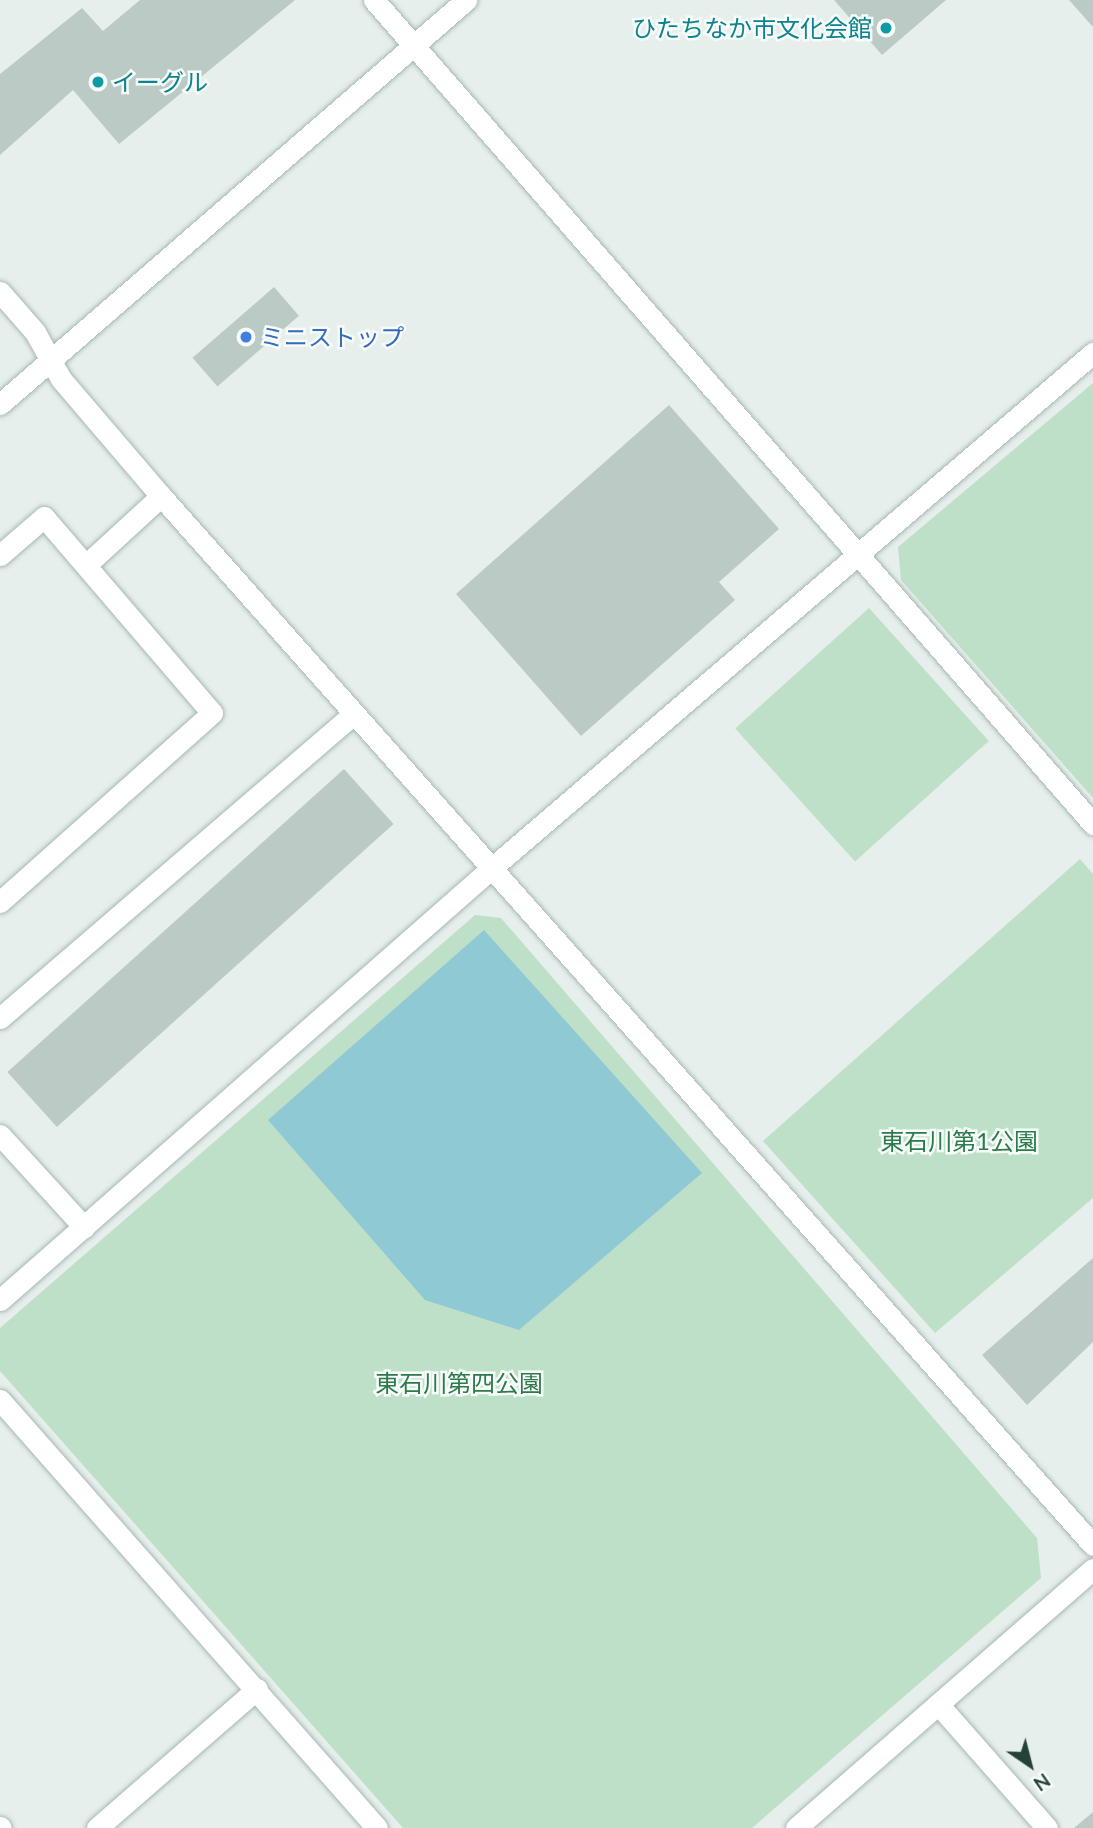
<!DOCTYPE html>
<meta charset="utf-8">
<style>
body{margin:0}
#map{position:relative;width:1093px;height:1828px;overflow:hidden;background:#e6efeb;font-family:Lato,"Noto Sans JP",sans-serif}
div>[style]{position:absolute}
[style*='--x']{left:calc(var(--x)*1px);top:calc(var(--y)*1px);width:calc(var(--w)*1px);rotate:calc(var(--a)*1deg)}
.green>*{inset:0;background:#bfe0c8;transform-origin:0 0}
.water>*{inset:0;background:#8ec9d4}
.building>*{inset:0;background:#bbcac4;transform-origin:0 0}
.roads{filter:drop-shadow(0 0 2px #a8b8b2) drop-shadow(0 0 2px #a8b8b2)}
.minor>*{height:21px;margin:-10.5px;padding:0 10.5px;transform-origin:10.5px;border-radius:10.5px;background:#fff}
.dots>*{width:19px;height:19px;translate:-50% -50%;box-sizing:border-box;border:4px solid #f7fbf9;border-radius:50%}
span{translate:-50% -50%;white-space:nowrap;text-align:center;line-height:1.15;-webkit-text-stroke:5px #f7fbf9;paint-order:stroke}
.culture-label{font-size:24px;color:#0d838f}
.right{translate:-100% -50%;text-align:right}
.left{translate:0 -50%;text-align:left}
.shop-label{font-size:24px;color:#366cbe}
.park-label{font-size:24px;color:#2d7a4b}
.north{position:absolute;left:995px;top:1730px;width:70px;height:70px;-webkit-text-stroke:5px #f7fbf9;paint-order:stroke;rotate:145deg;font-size:19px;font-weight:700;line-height:28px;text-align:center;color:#24423a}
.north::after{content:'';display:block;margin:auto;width:24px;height:32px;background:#24423a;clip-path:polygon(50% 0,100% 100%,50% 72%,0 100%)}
</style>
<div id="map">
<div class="green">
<div style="clip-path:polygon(1093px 383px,1093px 798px,901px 580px,898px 547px)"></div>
<div style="left:869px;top:608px;width:179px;height:180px;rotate:48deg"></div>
<div style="clip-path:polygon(1080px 859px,1093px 874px,1093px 1198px,935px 1333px,763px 1141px)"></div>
<div style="clip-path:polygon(475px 915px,501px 918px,1037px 1538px,1041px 1578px,752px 1828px,403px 1828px,0 1371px,0 1328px)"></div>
</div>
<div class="water">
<div style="clip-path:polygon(484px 930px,702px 1173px,519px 1330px,425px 1300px,268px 1120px)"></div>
</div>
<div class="building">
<div style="clip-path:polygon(140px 0,295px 0,119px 144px,73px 90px,0 155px,0 74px,82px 8px,103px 31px)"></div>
<div style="clip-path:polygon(834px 0,946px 0,882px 55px)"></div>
<div style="clip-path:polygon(1069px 0,1093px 0,1093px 27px)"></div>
<div style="left:274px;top:287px;width:38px;height:108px;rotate:49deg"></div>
<div style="clip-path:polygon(669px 405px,779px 529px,719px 582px,735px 600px,581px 736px,456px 594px)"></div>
<div style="left:344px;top:769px;width:74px;height:453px;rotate:48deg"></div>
<div style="clip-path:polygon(1093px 1258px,1093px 1342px,1027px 1405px,982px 1355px)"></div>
<div style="clip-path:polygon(1093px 1812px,1093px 1828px,1074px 1828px)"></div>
</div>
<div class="roads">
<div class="minor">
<div style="--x:374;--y:0;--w:1094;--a:48.89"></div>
<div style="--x:0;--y:292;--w:53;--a:48.8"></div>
<div style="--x:35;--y:332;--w:54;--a:61"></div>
<div style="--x:61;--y:379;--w:154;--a:49.5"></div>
<div style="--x:161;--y:496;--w:1403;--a:48.38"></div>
<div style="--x:0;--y:404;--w:617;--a:-40.92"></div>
<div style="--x:0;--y:555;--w:58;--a:-40.8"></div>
<div style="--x:44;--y:517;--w:258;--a:49.4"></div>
<div style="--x:212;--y:713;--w:284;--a:138.3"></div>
<div style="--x:86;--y:565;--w:102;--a:-42.6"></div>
<div style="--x:0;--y:1018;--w:467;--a:-40.7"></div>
<div style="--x:0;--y:1135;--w:125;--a:47.6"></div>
<div style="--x:0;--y:1300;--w:658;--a:-41.3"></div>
<div style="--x:494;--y:866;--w:789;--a:-40.58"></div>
<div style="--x:0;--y:1400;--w:570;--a:48.63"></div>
<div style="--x:938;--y:1704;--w:165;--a:48.7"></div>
<div style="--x:0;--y:1827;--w:1;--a:45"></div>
<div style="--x:97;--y:1828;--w:212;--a:-41"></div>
<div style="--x:796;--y:1828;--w:394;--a:-41.1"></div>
</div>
</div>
<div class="dots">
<div style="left:886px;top:28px;background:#0f9aa8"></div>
<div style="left:98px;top:82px;background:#0f9aa8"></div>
<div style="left:246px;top:337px;background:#3f7fe0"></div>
</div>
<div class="culture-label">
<span class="right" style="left:872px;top:28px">ひたちなか市文化会館</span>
<span class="left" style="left:112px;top:82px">イーグル</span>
</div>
<div class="shop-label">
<span class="left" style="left:260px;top:337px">ミニストップ</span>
</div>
<div class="park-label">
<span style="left:959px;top:1141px">東石川第1公園</span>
<span style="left:459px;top:1383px">東石川第四公園</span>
</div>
<div class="north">N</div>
</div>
